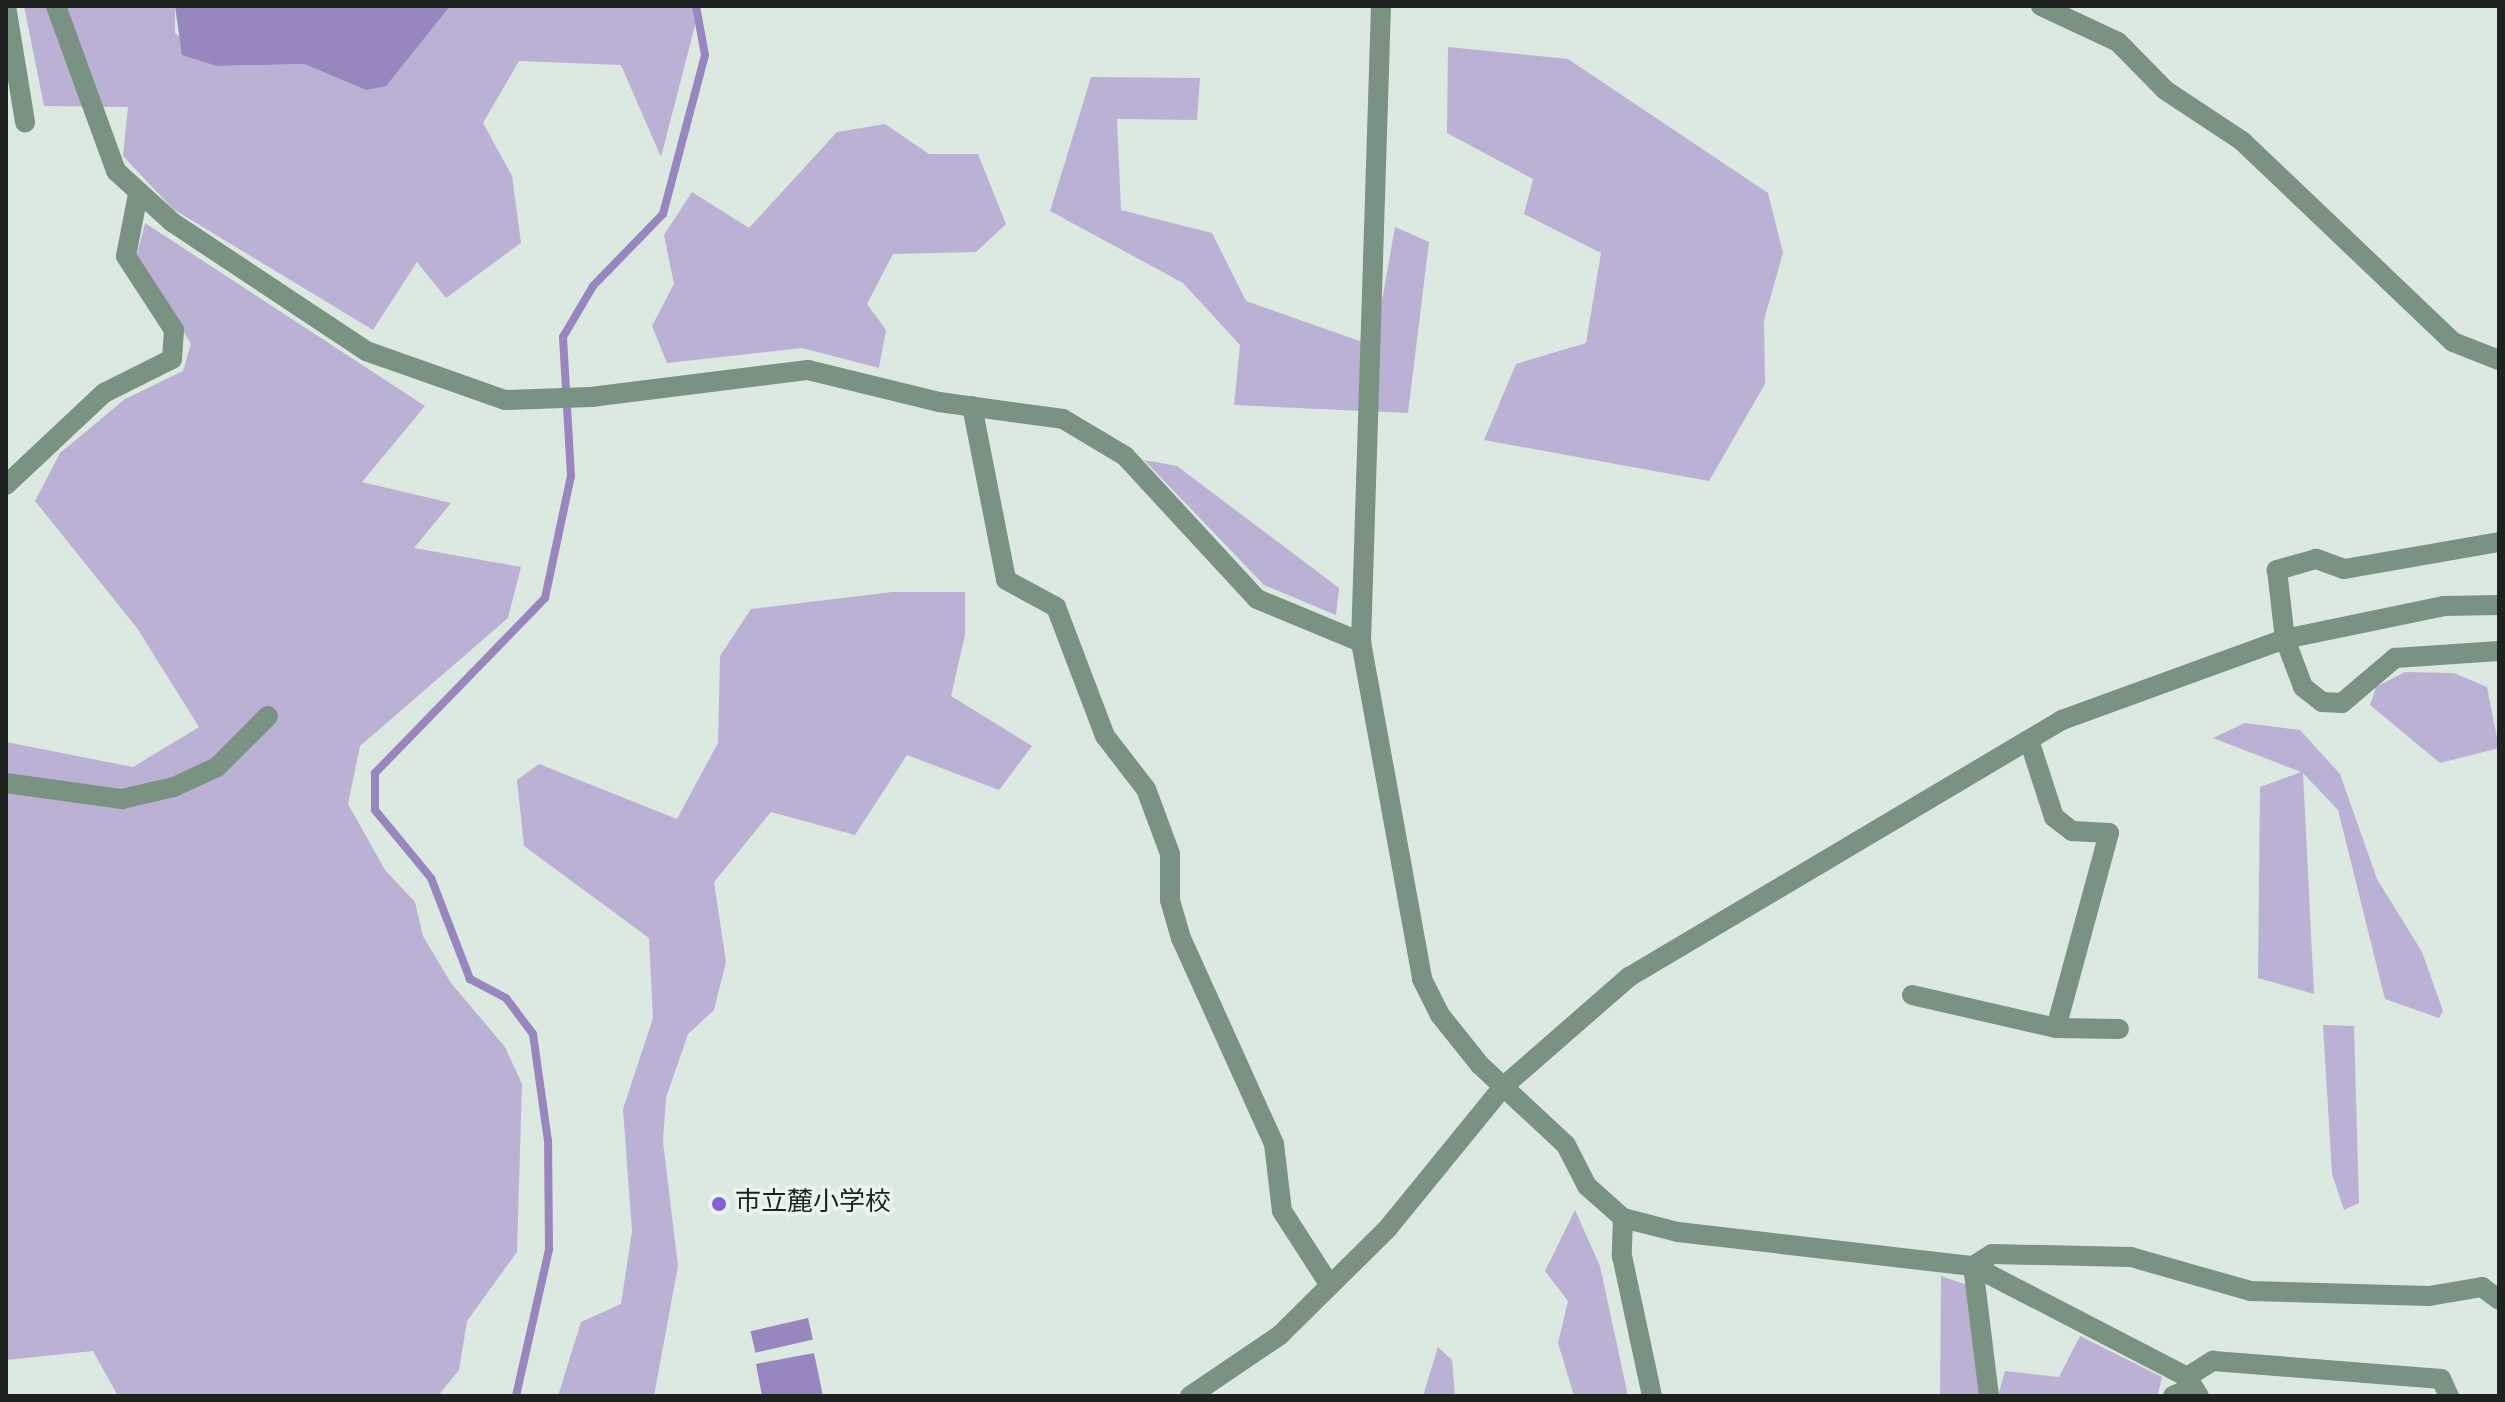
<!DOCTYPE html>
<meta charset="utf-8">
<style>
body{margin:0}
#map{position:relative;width:2505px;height:1402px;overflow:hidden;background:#dce9e0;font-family:Overpass,"Noto Sans JP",sans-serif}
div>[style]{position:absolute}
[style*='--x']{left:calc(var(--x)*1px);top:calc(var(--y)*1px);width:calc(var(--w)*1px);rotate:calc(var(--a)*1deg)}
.green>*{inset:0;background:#bbb1d5}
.water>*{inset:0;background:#9886be;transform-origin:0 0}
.stream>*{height:8px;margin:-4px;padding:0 4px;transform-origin:4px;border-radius:4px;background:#9886be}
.minor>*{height:20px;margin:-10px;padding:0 10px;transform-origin:10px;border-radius:10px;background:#799281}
.tertiary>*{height:20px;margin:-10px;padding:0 10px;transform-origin:10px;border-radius:10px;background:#799281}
.dots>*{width:22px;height:22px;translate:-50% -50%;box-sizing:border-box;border:4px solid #e9f6ed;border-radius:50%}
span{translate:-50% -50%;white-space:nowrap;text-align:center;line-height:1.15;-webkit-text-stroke:7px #e9f6ed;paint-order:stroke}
.poi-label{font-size:26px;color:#1d221f}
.left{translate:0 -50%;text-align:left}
.frame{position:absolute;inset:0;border:8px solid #1d221f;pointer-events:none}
</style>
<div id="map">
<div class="green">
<div style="clip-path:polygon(24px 6px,175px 6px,175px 33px,217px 66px,304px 64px,366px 90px,450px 6px,700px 6px,661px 157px,621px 65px,519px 61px,483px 123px,512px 176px,521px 243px,446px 298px,417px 262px,373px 330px,173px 209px,123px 156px,128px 107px,44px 106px)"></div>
<div style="clip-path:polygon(1448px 47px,1568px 59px,1768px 193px,1783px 253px,1764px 320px,1765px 384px,1709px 481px,1484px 440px,1516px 364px,1586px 343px,1601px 253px,1524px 214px,1533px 179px,1447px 133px)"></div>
<div style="clip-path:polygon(1091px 77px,1200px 78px,1197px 120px,1117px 119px,1121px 210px,1212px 233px,1246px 301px,1374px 346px,1395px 227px,1429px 242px,1408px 413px,1234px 405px,1240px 345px,1183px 283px,1050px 211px)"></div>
<div style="clip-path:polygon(885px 124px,929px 154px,978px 154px,1006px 224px,976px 252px,893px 254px,867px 304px,886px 330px,879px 368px,802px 348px,667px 363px,652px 326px,674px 284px,664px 235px,692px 192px,749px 228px,837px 132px)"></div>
<div style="clip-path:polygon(145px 223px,425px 406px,362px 482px,451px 503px,414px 548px,521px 567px,508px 618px,360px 746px,348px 804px,385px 870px,415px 902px,423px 936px,451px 983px,505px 1047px,522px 1084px,517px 1252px,467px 1321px,459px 1370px,438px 1396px,118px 1396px,93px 1351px,6px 1360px,6px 742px,133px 767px,199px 727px,137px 628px,35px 501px,60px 453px,125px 399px,183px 371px,191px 344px,137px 255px)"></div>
<div style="clip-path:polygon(1144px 460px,1177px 466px,1339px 588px,1336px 615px,1264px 585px)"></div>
<div style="clip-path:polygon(892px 592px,965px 592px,965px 635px,951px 696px,1032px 746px,999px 790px,907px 755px,855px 835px,771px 812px,714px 882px,726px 962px,714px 1010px,688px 1034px,666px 1098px,663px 1142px,678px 1266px,654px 1396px,558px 1396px,581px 1322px,621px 1304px,632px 1231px,623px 1109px,653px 1018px,649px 938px,524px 846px,517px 780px,539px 764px,677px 819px,718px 743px,720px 656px,751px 609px)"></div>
<div style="clip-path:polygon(2405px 672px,2454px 673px,2487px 687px,2499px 748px,2440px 763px,2370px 705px,2376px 687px)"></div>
<div style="clip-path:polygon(2245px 723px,2300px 730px,2340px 774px,2377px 879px,2422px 952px,2443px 1011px,2439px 1018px,2385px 999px,2338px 810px,2303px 773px,2314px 994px,2258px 978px,2260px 787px,2301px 772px,2213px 738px)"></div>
<div style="clip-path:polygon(2323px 1025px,2354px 1026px,2359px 1203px,2344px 1210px,2332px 1174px)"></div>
<div style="clip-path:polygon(1575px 1210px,1600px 1266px,1628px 1396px,1574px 1396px,1558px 1343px,1568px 1301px,1545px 1271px)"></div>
<div style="clip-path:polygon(1941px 1276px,1967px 1285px,1984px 1396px,1940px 1396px)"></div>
<div style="clip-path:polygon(2080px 1336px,2162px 1377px,2158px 1394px,1998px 1396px,2005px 1371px,2059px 1377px)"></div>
<div style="clip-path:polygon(1438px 1347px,1452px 1360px,1455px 1396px,1423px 1396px)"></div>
</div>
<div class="water">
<div style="clip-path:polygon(175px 6px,450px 6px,386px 86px,366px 90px,304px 64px,217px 66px,182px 55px)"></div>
<div style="left:808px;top:1318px;width:22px;height:59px;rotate:77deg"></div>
<div style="clip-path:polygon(814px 1353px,823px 1396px,762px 1396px,756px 1364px)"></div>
</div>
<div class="stream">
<div style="--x:516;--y:1396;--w:151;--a:-77.3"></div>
<div style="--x:549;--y:1249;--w:108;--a:-90.5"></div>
<div style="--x:548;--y:1141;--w:108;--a:-98"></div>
<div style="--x:533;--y:1034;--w:45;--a:-126.9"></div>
<div style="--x:506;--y:998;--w:41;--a:-152.2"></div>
<div style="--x:470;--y:979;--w:108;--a:-111.1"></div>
<div style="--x:431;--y:878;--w:88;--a:-129.5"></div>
<div style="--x:375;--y:810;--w:37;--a:-90"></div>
<div style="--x:375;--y:773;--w:244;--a:-45.8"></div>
<div style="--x:545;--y:598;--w:125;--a:-78"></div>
<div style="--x:571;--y:476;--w:139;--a:-93.3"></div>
<div style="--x:563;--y:337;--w:59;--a:-59.5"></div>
<div style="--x:593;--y:286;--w:100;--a:-45.8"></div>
<div style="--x:663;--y:214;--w:164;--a:-75.2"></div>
<div style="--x:705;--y:55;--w:50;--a:-100.4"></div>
</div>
<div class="minor">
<div style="--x:6;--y:6;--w:118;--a:80.7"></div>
<div style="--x:56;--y:6;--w:176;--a:70"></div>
<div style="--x:116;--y:171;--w:76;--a:42.3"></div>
<div style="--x:172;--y:222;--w:233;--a:33.6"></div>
<div style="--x:366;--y:351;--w:147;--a:19.4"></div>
<div style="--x:505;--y:400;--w:86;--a:-2"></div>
<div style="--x:591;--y:397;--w:219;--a:-7.1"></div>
<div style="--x:808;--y:370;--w:135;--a:13.7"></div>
<div style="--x:939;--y:402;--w:125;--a:7.8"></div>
<div style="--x:1063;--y:419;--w:72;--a:30.8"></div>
<div style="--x:1125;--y:456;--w:195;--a:47.3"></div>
<div style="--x:1257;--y:599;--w:113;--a:22.5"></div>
<div style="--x:1381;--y:6;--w:636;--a:91.8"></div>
<div style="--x:1361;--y:642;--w:342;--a:79.7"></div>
<div style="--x:1422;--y:979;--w:40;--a:63.4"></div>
<div style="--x:1440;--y:1015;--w:64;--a:51.3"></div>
<div style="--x:1480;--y:1065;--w:117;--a:42.9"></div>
<div style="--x:1566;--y:1145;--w:46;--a:62.9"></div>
<div style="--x:1587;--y:1186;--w:48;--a:41.6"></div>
<div style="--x:1623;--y:1218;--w:57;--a:14.3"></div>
<div style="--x:1678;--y:1232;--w:297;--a:6.6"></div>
<div style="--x:1973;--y:1266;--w:241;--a:27.4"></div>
<div style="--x:2187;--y:1377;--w:22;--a:58"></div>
<div style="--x:2041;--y:6;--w:85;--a:25.1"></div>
<div style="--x:2118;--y:42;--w:67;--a:45.6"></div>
<div style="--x:2165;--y:90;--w:92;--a:33.5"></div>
<div style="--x:2242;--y:141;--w:291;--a:43.6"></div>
<div style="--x:2453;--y:342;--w:49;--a:21.4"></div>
<div style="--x:972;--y:406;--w:177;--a:78.9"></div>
<div style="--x:1006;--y:580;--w:57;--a:28.4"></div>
<div style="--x:1056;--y:607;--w:138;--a:69.2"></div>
<div style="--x:1105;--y:736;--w:67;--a:52.3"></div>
<div style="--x:1146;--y:789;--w:69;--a:69.7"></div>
<div style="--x:1170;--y:854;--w:46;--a:90"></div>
<div style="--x:1170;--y:900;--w:40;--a:74"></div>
<div style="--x:1181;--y:938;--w:226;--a:65.7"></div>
<div style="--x:1274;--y:1144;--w:67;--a:83.2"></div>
<div style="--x:1282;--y:1211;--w:87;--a:57.2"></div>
<div style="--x:6;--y:485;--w:134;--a:-43.2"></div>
<div style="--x:104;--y:393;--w:76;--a:-26.6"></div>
<div style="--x:172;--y:359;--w:29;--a:-86"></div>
<div style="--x:174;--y:330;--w:88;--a:-123"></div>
<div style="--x:126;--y:256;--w:63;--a:-79"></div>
<div style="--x:2499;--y:542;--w:157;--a:170.1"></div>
<div style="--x:2344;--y:569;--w:30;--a:-160"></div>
<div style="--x:2316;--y:559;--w:41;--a:164.2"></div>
<div style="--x:2277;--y:570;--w:69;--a:83.4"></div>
<div style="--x:2285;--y:639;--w:51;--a:69.4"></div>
<div style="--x:2303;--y:687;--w:24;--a:38"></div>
<div style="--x:2322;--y:702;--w:20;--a:3"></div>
<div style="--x:2342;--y:703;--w:70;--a:-40.3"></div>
<div style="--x:2395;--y:658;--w:104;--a:-3.9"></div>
<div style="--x:2029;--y:740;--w:81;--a:72"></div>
<div style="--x:2054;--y:817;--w:23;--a:38"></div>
<div style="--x:2072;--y:831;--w:37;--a:3"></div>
<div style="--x:2109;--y:833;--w:202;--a:105.2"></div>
<div style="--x:6;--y:783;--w:117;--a:7.9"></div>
<div style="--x:122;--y:799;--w:53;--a:-13"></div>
<div style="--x:174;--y:787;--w:47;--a:-24.9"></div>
<div style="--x:217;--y:767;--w:72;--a:-45"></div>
<div style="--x:1912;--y:995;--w:148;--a:12.9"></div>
<div style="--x:2056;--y:1028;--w:63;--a:0.9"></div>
<div style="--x:1623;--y:1218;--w:38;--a:92"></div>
<div style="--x:1622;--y:1256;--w:143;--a:77.9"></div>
<div style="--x:2187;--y:1377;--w:31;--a:-32"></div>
<div style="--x:2213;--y:1361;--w:229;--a:4.5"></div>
<div style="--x:2441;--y:1379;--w:19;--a:65"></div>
<div style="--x:1989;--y:1396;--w:131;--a:-97"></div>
<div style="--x:1973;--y:1266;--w:22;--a:-32"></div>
<div style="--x:1992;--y:1254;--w:139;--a:1.2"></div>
<div style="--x:2131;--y:1257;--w:124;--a:15.9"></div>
<div style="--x:2250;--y:1291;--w:179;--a:1.6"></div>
<div style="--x:2429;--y:1296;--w:54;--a:-9.6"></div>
<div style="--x:2482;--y:1287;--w:21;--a:37"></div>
<div style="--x:2173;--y:1396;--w:22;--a:-24"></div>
</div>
<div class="tertiary">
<div style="--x:1190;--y:1396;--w:109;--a:-34.1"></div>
<div style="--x:1280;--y:1335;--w:152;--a:-44.7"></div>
<div style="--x:1388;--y:1228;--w:183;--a:-50.8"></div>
<div style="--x:1504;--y:1086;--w:166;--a:-41.1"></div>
<div style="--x:1629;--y:977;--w:504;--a:-30.69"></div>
<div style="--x:2062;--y:720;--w:237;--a:-20"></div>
<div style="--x:2285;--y:639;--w:162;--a:-11.7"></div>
<div style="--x:2444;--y:606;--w:55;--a:-1"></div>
</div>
<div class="dots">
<div style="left:719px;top:1204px;background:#8c5dd6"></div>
</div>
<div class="poi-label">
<span class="left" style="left:735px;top:1204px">市立麓小学校</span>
</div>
<div class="frame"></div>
</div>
